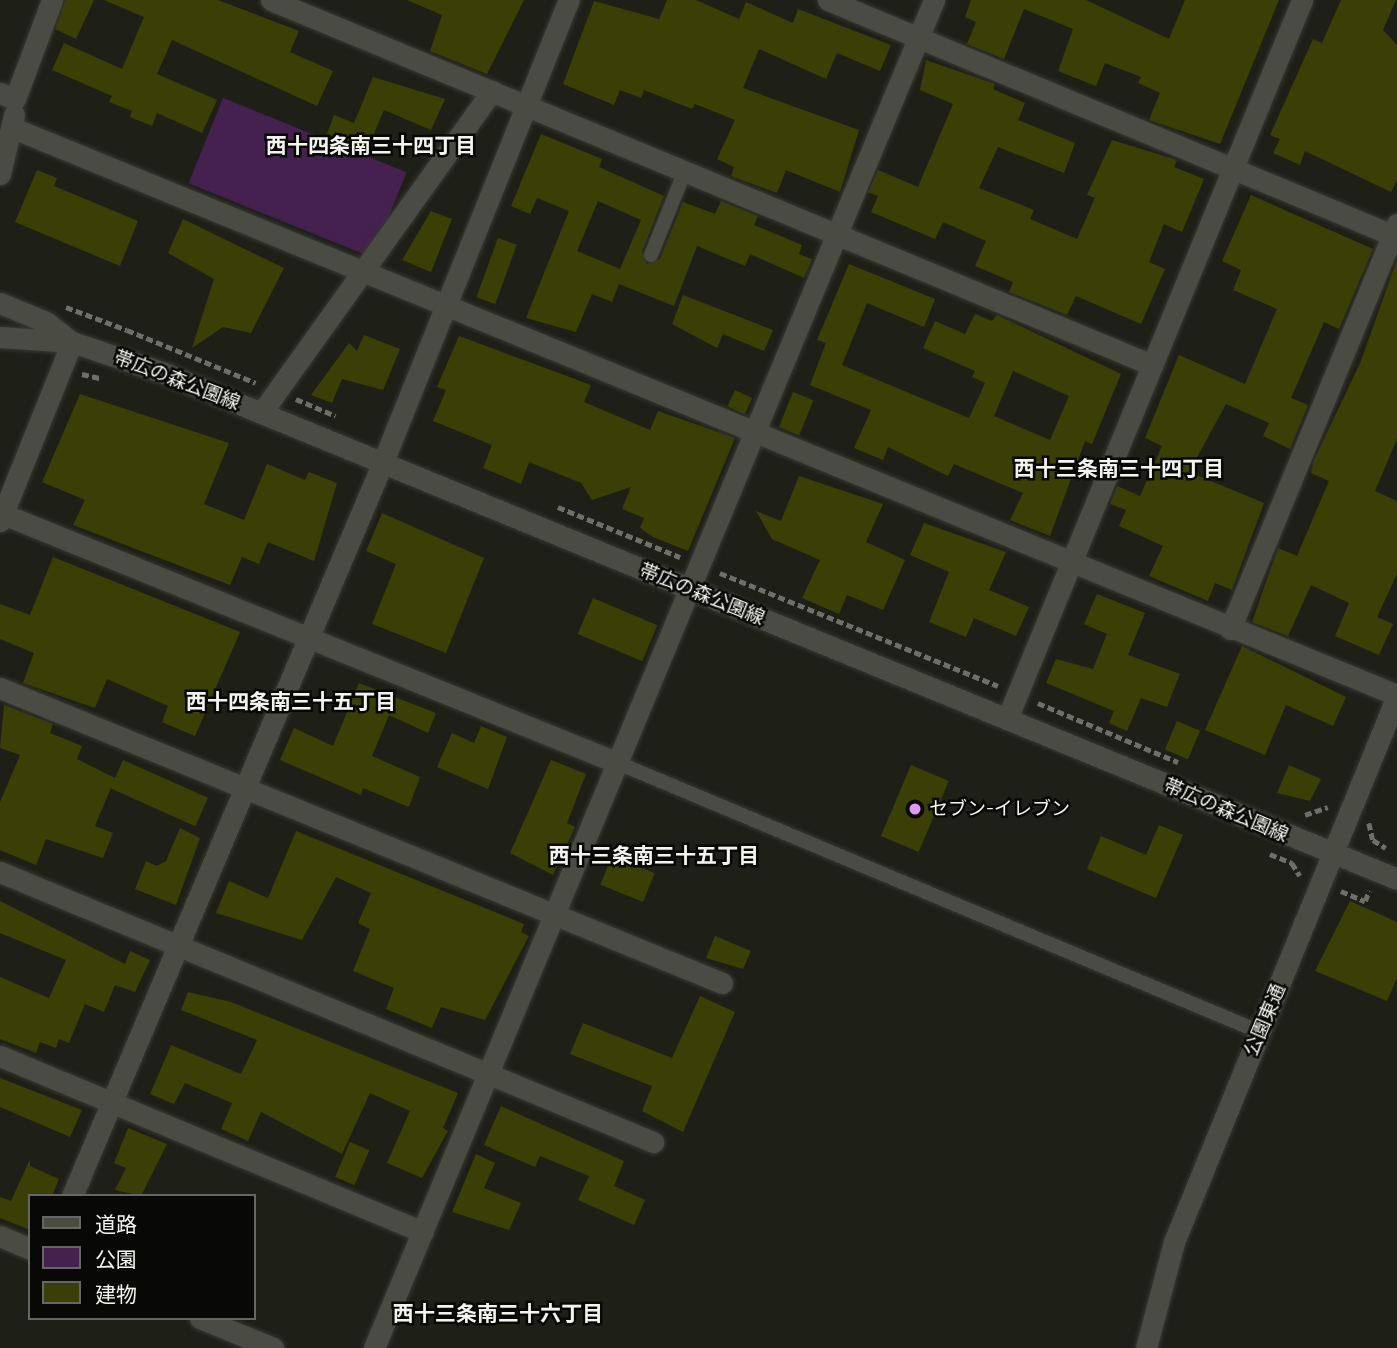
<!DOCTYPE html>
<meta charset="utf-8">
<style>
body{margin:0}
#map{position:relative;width:1397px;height:1348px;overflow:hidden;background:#1e1f17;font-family:Manrope,"Noto Sans JP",sans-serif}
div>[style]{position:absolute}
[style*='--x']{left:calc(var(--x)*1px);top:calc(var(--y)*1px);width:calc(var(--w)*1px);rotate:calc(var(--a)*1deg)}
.green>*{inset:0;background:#452150;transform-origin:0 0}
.building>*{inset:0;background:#3a4005;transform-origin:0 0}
.path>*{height:4.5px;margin-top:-2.25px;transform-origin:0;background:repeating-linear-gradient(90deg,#6e6f68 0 7px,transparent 0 10.5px)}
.roads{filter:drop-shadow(0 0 2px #373833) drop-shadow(0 0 2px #373833)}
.service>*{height:14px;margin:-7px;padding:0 7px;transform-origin:7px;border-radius:7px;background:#4a4c43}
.minor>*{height:21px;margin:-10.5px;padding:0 10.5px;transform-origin:10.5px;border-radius:10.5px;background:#4a4c43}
.tertiary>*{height:21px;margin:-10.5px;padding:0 10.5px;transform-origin:10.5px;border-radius:10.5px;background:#4a4c43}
.secondary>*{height:21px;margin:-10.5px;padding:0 10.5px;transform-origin:10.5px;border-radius:10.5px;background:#4a4c43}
.dots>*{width:19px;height:19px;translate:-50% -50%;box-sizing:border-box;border:4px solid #080906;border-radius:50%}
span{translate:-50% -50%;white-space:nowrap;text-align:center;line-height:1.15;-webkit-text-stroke:5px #080906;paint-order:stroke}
.street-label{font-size:19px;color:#f3f4ee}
.poi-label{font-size:19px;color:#f3f4ee}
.left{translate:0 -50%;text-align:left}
.neighbourhood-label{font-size:21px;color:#f3f4ee;font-weight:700}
.legend{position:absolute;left:28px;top:1194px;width:228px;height:126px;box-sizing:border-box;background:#080906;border:2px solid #666763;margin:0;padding:9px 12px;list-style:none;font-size:21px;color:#f3f4ee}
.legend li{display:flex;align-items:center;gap:14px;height:35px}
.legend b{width:35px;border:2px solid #666763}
</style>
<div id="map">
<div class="green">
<div style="left:223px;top:98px;width:198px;height:92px;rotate:22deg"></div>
</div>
<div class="building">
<div style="clip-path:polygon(65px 0,94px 0,76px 39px,55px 29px)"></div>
<div style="clip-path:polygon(104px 0,218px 0,299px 31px,290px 52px,333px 71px,317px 106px,172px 40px,157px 74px,217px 100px,202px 133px,157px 113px,152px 126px,130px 117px,132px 111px,109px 102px,112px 96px,52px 70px,64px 43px,122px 69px,144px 17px)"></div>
<div style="clip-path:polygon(407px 0,524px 0,487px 74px,430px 51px,442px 15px)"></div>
<div style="clip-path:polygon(667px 0,696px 0,739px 19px,746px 2px,793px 23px,798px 9px,891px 45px,880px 71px,837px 53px,826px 79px,759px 49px,743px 88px,859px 130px,840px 192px,786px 170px,777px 193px,731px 176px,734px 167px,717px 159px,735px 120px,695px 104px,692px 109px,644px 90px,641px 98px,620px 90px,614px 105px,563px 84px,594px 1px,659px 19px)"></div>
<div style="clip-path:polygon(971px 0,1086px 0,1169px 39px,1185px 0,1279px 0,1220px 144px,1149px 120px,1160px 93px,1138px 83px,1141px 77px,1105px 63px,1096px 86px,1058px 71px,1073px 29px,1024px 9px,1004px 59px,967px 44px,976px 22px,965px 17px)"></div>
<div style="clip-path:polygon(1341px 0,1396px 0,1383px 30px,1397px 45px,1397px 180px,1391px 192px,1305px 151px,1300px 165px,1273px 153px,1280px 139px,1270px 135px,1313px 39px,1322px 43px)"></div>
<div style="clip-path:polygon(926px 60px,995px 84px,993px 89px,1025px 103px,1018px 120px,1075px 143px,1064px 173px,998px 147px,979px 188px,1034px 210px,1030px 219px,1077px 239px,1095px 198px,1087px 195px,1112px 140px,1177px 160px,1174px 167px,1204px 179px,1182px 232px,1164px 224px,1149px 262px,1165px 269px,1141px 324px,1076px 296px,1067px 315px,1009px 292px,1013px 282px,975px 266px,986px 241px,943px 222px,935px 239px,871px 212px,878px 196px,868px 192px,878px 170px,918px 187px,953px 104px,920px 90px)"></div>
<div style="clip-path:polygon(373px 77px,445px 99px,431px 130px,384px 110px,367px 150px,327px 134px,334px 115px,354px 123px)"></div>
<div style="clip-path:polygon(evenodd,541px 134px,602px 159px,599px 167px,664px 196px,642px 252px,647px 264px,660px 259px,683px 202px,715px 214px,721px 201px,758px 216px,754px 225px,802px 245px,799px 254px,812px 259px,804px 278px,750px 254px,745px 266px,697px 246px,674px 306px,619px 284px,612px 302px,592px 294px,576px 332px,526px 318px,569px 211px,537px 198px,530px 214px,511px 206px,541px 134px,598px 201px,641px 220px,620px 269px,577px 251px,598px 201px)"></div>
<div style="clip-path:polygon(37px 170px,57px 178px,54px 186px,138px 221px,120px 266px,15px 222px)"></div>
<div style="clip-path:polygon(1251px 195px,1373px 249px,1339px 329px,1324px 322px,1291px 398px,1308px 405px,1290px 449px,1263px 436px,1269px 423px,1226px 404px,1189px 472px,1264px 503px,1232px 590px,1215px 583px,1208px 601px,1149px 576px,1163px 546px,1119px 526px,1126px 510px,1110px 504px,1117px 486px,1140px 496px,1162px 446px,1145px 438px,1179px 355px,1245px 384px,1277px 309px,1233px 290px,1241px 270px,1222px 261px)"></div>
<div style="clip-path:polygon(431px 211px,452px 219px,431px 272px,402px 260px)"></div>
<div style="clip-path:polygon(183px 219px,284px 268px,251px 333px,223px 327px,192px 348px,214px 279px,168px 253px)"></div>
<div style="left:498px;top:238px;width:20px;height:63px;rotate:20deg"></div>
<div style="clip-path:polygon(1397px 260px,1397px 439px,1375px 491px,1397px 501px,1397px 574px,1377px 617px,1393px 624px,1379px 655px,1335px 636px,1349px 603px,1311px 585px,1288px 636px,1252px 622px,1278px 548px,1297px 556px,1329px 481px,1311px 473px,1314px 460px,1360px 363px)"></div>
<div style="clip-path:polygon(evenodd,849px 264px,935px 299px,924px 327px,867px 303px,842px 365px,969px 418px,985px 383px,972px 377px,975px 371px,923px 348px,935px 321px,965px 334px,975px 314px,992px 321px,997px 315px,1121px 374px,1092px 444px,1085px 441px,1050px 536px,1010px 520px,1023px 493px,954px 464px,948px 476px,888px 447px,883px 460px,854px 448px,871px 410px,810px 385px,826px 343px,817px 340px,849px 264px,1013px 371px,1069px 396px,1050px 440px,994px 416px,1013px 371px)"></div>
<div style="clip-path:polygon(683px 295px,773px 330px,764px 351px,723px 334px,717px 348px,672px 324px)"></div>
<div style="clip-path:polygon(364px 335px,400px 349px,383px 390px,342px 379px,332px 403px,311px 395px,349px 343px,357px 351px)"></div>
<div style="clip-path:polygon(459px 336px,591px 385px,584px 402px,650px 430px,658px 411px,735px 438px,688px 551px,653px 537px,640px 528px,644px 518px,622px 509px,631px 487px,592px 500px,581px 483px,529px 462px,521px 484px,483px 468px,492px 445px,433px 421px,446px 390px,437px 387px)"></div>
<div style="left:735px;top:390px;width:19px;height:18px;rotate:25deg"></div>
<div style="left:793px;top:392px;width:22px;height:38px;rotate:22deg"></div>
<div style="clip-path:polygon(80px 394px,229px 443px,204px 504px,244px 520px,267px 464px,305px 480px,309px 472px,337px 483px,314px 561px,268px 542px,259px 564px,242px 557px,230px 585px,73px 525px,85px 500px,42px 482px)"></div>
<div style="clip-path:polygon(799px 476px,883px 504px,866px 542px,905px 560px,883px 610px,847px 595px,839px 614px,802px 598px,820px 560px,772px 539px,756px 511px,781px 521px)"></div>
<div style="clip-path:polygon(382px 513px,484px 558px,446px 653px,372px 624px,396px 564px,366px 551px)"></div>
<div style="clip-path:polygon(924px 523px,1006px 552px,989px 590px,1029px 607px,1016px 636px,974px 618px,966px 637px,929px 622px,949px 572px,910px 555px)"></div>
<div style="clip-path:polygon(53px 557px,240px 632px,195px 736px,162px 722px,168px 706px,107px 679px,95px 708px,23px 683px,34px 653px,0 639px,0 604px,30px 615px)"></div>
<div style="clip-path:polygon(1097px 594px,1145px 613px,1128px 655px,1180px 674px,1167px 707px,1141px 698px,1127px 731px,1109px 723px,1114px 711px,1046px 683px,1056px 659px,1093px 669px,1107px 634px,1084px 624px)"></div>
<div style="left:593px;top:598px;width:70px;height:39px;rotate:23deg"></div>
<div style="clip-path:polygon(1242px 646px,1346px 697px,1333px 726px,1286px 705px,1265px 755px,1205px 730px)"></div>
<div style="clip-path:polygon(359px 683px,436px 713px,428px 733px,389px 715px,372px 756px,420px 777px,409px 807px,363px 788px,361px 795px,280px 760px,294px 728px,333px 746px)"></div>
<div style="clip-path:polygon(4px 705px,53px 724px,50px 733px,82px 746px,77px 759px,115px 778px,95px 826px,113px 833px,103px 858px,46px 839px,36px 865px,0 850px,0 802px,20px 755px,0 748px)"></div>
<div style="left:1177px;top:721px;width:25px;height:31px;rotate:23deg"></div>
<div style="clip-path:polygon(481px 726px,507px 737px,488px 789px,437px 767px,452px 733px,474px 743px)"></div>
<div style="left:123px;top:760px;width:93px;height:31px;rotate:24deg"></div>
<div style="clip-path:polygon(551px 760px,586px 774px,567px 823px,575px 827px,553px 875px,510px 853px)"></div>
<div style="left:911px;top:765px;width:41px;height:77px;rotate:23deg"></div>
<div style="clip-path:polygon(1289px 765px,1321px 779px,1310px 801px,1277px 793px)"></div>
<div style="clip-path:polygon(1159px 825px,1183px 835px,1156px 898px,1087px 869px,1101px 836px,1146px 855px)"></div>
<div style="clip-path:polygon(180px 828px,200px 838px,176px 905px,135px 889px,146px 861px,157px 866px,166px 861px)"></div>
<div style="clip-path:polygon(296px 831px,524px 924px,521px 932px,529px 936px,485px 1020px,441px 1007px,432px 1028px,386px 1009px,394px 988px,353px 971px,370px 929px,358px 923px,371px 893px,336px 877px,302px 940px,216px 913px,229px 881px,268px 898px)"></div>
<div style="left:612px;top:856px;width:46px;height:31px;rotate:22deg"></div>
<div style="clip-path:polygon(0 901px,125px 964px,130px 951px,150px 960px,135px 992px,115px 985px,104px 1012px,85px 1004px,69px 1043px,59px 1039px,56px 1048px,40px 1042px,36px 1053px,0 1039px,0 977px,49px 998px,66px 960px,0 933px)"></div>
<div style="clip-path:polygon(1350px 901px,1397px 922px,1397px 978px,1387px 1001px,1315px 971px)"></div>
<div style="clip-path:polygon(715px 936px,751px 951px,743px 969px,706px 958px)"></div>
<div style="clip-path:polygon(188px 992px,231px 1002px,458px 1093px,443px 1128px,448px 1131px,422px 1178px,387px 1163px,410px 1111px,370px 1093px,342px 1154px,261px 1112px,248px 1141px,221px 1129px,232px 1103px,185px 1083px,174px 1104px,150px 1094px,171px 1045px,241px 1074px,257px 1040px,181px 1010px)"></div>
<div style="clip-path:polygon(700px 996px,735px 1012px,683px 1132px,642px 1111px,652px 1086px,570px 1054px,583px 1023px,672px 1058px)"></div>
<div style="clip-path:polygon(0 1078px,82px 1110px,70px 1137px,0 1107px)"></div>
<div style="clip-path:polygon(501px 1106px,624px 1161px,614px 1186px,645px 1200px,634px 1225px,578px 1200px,589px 1176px,540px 1156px,535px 1167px,484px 1145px)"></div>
<div style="clip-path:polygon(128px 1128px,167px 1144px,141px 1196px,115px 1190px,126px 1168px,114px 1163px)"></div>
<div style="left:350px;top:1142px;width:21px;height:38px;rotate:23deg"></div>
<div style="clip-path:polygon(476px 1154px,495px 1163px,484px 1188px,521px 1203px,509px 1230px,452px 1212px)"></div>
<div style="clip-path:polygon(30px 1159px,30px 1166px,59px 1179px,52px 1196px,30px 1196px,30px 1230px,0 1218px,0 1197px,11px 1201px)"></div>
</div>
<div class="path">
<div style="--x:66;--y:307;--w:65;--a:20.7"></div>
<div style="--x:127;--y:330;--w:139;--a:22.3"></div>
<div style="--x:82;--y:374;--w:18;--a:13"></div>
<div style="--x:296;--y:399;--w:43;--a:23"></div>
<div style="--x:558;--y:507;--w:132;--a:22.3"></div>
<div style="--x:720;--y:573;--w:300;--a:22.1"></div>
<div style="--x:1038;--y:703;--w:152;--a:22.9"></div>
<div style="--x:1305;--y:815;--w:24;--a:-19"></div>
<div style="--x:1369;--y:823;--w:17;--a:77"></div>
<div style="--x:1373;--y:840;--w:15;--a:32"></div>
<div style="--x:1270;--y:854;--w:24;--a:22"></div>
<div style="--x:1292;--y:863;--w:15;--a:58"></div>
<div style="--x:1341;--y:891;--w:26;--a:23"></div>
<div style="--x:1365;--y:901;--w:11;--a:-68"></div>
</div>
<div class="roads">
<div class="service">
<div style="--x:651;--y:255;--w:91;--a:-68"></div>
<div style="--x:618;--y:763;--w:696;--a:22.73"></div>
</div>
<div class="minor">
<div style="--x:271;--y:0;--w:954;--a:22.5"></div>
<div style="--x:828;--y:0;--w:616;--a:22.61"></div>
<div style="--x:0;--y:93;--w:16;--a:22"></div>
<div style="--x:15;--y:99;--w:106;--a:-69.5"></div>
<div style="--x:13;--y:128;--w:1496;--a:22.28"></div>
<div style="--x:0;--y:174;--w:61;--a:-76.7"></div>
<div style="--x:262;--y:412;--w:395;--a:-54.4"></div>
<div style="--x:3;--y:514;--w:663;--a:22.04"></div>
<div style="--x:0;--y:521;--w:193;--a:-68.1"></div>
<div style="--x:1230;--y:629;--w:438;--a:-67.6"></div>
<div style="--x:0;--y:688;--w:780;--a:22.22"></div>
<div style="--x:1007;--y:719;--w:777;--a:-67.69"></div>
<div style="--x:0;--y:872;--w:707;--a:22.46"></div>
<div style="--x:0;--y:1056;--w:458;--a:22.6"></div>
<div style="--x:72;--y:1196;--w:797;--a:-67.04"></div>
<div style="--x:383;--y:462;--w:498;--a:-68.1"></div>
<div style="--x:0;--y:1236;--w:33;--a:23"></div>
<div style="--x:200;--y:1318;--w:79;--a:22.3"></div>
<div style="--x:374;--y:1348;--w:1460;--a:-67.44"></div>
</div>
<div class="tertiary">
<div style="--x:0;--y:303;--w:50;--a:22.4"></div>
<div style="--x:46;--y:322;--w:33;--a:38"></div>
<div style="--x:1146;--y:1348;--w:110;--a:-75.2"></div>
<div style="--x:1174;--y:1242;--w:590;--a:-67.78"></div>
</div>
<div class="secondary">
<div style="--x:0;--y:337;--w:72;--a:4"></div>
<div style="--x:72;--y:342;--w:97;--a:18.6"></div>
<div style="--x:164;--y:373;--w:1333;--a:22.31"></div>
</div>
</div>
<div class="dots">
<div style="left:915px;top:809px;background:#dd99f4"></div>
</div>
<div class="street-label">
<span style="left:177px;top:380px;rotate:21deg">帯広の森公園線</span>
<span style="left:702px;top:594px;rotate:22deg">帯広の森公園線</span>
<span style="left:1226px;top:810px;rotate:23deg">帯広の森公園線</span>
<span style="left:1265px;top:1020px;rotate:-67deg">公園東通</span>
</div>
<div class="poi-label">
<span class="left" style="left:929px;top:809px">セブン-イレブン</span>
</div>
<div class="neighbourhood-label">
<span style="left:371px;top:145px">西十四条南三十四丁目</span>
<span style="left:1119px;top:468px">西十三条南三十四丁目</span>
<span style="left:291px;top:701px">西十四条南三十五丁目</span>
<span style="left:654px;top:855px">西十三条南三十五丁目</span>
<span style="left:498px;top:1313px">西十三条南三十六丁目</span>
</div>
<ul class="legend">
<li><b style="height:9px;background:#4a4c43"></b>道路</li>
<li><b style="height:19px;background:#452150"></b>公園</li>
<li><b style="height:19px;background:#3a4005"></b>建物</li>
</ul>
</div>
